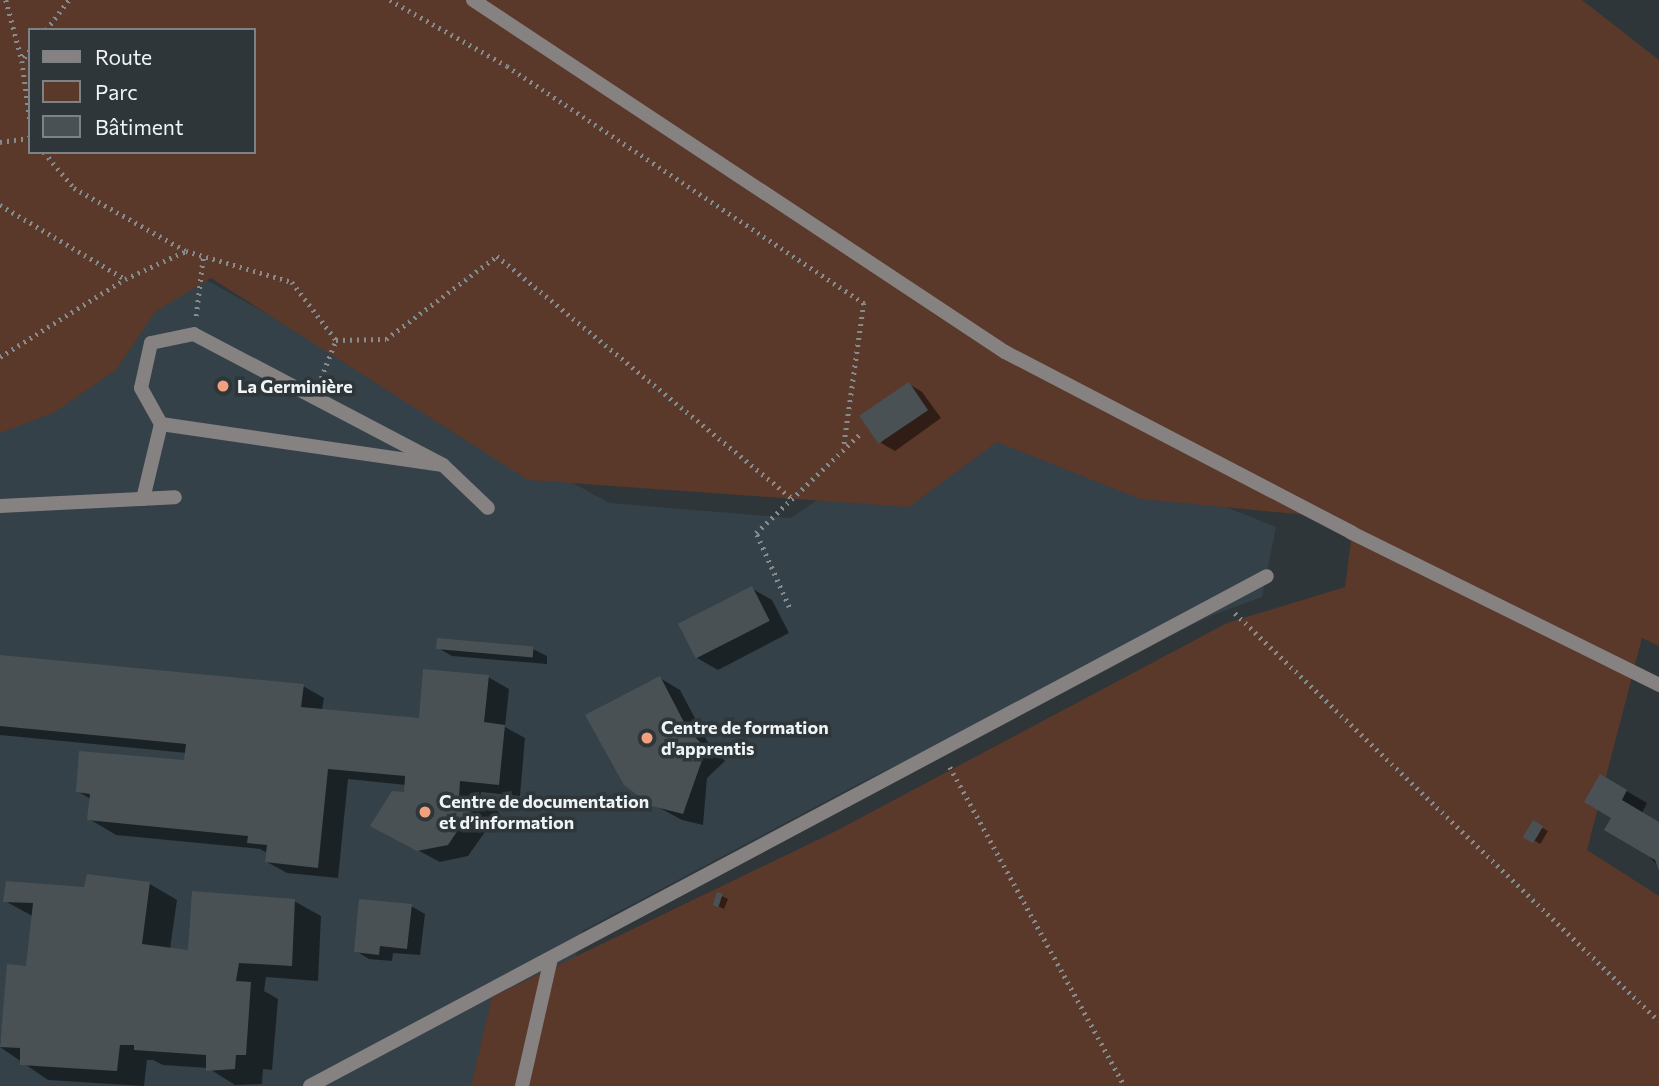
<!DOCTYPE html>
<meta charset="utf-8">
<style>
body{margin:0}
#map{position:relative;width:1659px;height:1086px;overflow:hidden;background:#2f3639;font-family:Commissioner,sans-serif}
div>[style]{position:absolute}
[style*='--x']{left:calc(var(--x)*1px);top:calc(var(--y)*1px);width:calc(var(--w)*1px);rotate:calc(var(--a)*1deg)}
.built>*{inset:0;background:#344148}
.green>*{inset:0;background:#5a382a}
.shadow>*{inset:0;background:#0007;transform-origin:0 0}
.building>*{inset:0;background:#495155;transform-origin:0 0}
.path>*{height:4.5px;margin-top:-2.25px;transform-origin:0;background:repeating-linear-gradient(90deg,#868c8e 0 2px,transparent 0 7px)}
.service>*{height:14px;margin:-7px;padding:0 7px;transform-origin:7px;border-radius:7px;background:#868281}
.minor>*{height:14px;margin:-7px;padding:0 7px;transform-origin:7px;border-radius:7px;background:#868281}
.dots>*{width:19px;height:19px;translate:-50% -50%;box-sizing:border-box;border:4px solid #2f3639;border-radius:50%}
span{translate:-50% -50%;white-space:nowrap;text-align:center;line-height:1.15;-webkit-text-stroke:7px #2f3639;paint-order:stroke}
.poi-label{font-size:18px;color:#eff4f6;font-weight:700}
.left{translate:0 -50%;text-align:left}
.legend{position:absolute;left:28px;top:28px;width:228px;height:126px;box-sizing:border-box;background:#2f3639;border:2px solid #7c8285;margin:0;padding:9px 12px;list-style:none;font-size:21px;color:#eff4f6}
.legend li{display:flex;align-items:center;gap:14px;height:35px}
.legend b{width:35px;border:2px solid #7c8285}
</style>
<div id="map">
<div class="built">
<div style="clip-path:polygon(181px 266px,609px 503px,791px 518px,970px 396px,1101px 457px,1276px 527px,1262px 597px,1213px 615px,866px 780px,582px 931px,546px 1086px,0 1086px,0 389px)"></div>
</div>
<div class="green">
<div style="clip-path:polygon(evenodd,0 0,1582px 0,1659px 60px,1659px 646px,1642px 638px,1587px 850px,1659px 896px,1659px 1086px,471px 1086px,492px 997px,834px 832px,1227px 623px,1345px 587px,1351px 541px,1307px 515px,1140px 499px,997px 442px,909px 507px,528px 480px,211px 278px,155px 312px,116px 370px,55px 412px,0 433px,0 0,30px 30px,254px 30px,254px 152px,30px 152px,30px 30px)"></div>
</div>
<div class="shadow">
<div style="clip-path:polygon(909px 384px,922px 392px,941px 418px,895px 451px,881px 443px)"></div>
<div style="clip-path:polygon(751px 588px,772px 600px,789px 633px,718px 670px,697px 658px)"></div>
<div style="clip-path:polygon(438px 648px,533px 649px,547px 656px,547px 664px,452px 656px)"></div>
<div style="clip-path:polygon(0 657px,303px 686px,324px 698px,322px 710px,420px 720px,488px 677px,509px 689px,505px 727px,525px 738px,520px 796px,481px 792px,480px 802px,499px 812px,468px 856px,440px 862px,393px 837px,406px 785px,348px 779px,338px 878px,287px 873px,267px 862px,267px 853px,260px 849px,116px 835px,89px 819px,91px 799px,77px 791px,186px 762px,187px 753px,0 735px)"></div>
<div style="clip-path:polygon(660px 678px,680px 690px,707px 741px,725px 761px,707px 778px,703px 825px,682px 820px,660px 808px)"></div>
<div style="clip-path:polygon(1601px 776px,1647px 803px,1642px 813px,1659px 823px,1659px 867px,1613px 817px)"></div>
<div style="left:1534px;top:823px;width:16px;height:15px;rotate:30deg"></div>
<div style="clip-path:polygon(150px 884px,177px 900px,170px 949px,189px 951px,294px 901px,321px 916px,318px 981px,266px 977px,264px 991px,278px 999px,272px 1070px,263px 1069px,262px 1084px,235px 1085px,208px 1068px,163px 1065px,153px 1060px,147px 1060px,144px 1086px,48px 1080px,0 1047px,9px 966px,27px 967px,34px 917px,5px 901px)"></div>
<div style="clip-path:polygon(722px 896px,728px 899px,724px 909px,713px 904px)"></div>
<div style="clip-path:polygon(411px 906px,425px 914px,420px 955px,393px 953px,392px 961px,369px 959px,356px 951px)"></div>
</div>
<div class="building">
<div style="left:909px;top:382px;width:34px;height:60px;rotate:56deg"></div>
<div style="left:752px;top:586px;width:39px;height:83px;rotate:63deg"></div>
<div style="left:437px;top:638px;width:97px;height:11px;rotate:5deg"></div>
<div style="clip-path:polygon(0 655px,304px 684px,301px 707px,419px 718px,423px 669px,489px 675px,484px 722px,505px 725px,499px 785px,460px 781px,459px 798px,479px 799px,448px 845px,417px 851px,370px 826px,392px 791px,404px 792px,405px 776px,328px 769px,318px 868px,265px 862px,267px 845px,247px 843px,248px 836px,87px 820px,90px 794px,76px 792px,79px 751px,184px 760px,186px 744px,0 726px)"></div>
<div style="clip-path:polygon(660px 676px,687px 728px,706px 749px,683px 814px,652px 806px,624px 785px,585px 715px)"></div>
<div style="clip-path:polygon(1600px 774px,1627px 790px,1622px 800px,1659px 822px,1659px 871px,1655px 860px,1604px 830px,1611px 818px,1584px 802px)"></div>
<div style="left:1533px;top:820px;width:12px;height:20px;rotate:31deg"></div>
<div style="clip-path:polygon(87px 874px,150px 882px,142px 944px,188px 950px,192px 891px,295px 899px,292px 966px,239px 963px,236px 981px,251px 982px,246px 1055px,236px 1055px,235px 1069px,206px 1071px,206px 1055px,134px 1050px,134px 1045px,120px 1045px,117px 1071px,20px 1065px,20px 1048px,0 1047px,7px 964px,26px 966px,33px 903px,3px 902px,6px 881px,84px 887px)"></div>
<div style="left:717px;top:892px;width:6px;height:14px;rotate:18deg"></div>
<div style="clip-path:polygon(359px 899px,412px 904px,407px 949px,380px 946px,379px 955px,354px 952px)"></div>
</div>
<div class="path">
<div style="--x:6;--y:0;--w:62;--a:75.1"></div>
<div style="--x:390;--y:0;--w:134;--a:29.4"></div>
<div style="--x:507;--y:66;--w:429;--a:33.6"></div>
<div style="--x:864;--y:303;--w:144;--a:98"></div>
<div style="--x:46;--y:30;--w:38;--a:-53"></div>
<div style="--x:30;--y:51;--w:13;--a:129"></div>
<div style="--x:22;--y:61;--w:60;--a:82.3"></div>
<div style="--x:0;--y:142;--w:30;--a:-8"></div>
<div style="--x:44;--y:152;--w:47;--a:50.2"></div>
<div style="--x:74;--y:188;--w:129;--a:29.4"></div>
<div style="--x:186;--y:251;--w:110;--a:16.3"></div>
<div style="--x:292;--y:282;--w:73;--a:52.8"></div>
<div style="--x:336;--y:340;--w:50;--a:-1.1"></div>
<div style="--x:386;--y:339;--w:139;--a:-36.8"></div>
<div style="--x:497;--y:256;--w:382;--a:39.4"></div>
<div style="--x:0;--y:205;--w:145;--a:30.6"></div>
<div style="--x:125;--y:279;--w:67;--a:-24.7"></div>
<div style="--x:196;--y:316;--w:59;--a:-83.2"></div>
<div style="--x:0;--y:357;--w:147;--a:-32"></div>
<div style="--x:321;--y:378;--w:41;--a:-68.5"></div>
<div style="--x:789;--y:607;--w:81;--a:-114"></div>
<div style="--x:756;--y:533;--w:142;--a:-43.6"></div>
<div style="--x:1235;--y:613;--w:588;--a:43.9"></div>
<div style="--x:950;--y:767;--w:364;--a:61.3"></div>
</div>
<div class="service">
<div style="--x:443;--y:465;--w:281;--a:-152.3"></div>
<div style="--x:194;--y:334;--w:44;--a:168.2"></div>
<div style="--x:151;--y:343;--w:46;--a:102.5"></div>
<div style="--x:141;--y:388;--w:41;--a:60.9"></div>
<div style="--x:161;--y:424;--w:285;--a:8.3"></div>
<div style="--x:443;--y:465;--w:62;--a:43.7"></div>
<div style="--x:143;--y:499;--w:77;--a:-76.5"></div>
<div style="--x:0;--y:506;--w:175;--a:-2.9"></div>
<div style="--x:310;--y:1086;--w:1084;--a:-28.05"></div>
<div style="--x:522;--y:1086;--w:131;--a:-77.2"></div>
</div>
<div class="minor">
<div style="--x:473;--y:0;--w:638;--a:33.49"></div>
<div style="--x:1005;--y:352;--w:391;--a:27.5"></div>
<div style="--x:1352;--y:533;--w:343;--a:26.3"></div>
</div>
<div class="dots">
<div style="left:223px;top:386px;background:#f2a07e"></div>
<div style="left:647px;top:738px;background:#f2a07e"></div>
<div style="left:425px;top:812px;background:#f2a07e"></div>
</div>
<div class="poi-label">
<span class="left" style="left:237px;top:386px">La Germinière</span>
<span class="left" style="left:661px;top:738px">Centre de formation<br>d'apprentis</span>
<span class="left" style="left:439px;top:812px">Centre de documentation<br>et d’information</span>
</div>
<ul class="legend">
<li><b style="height:9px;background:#868281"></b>Route</li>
<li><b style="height:19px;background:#5a382a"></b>Parc</li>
<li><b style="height:19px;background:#495155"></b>Bâtiment</li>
</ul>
</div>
